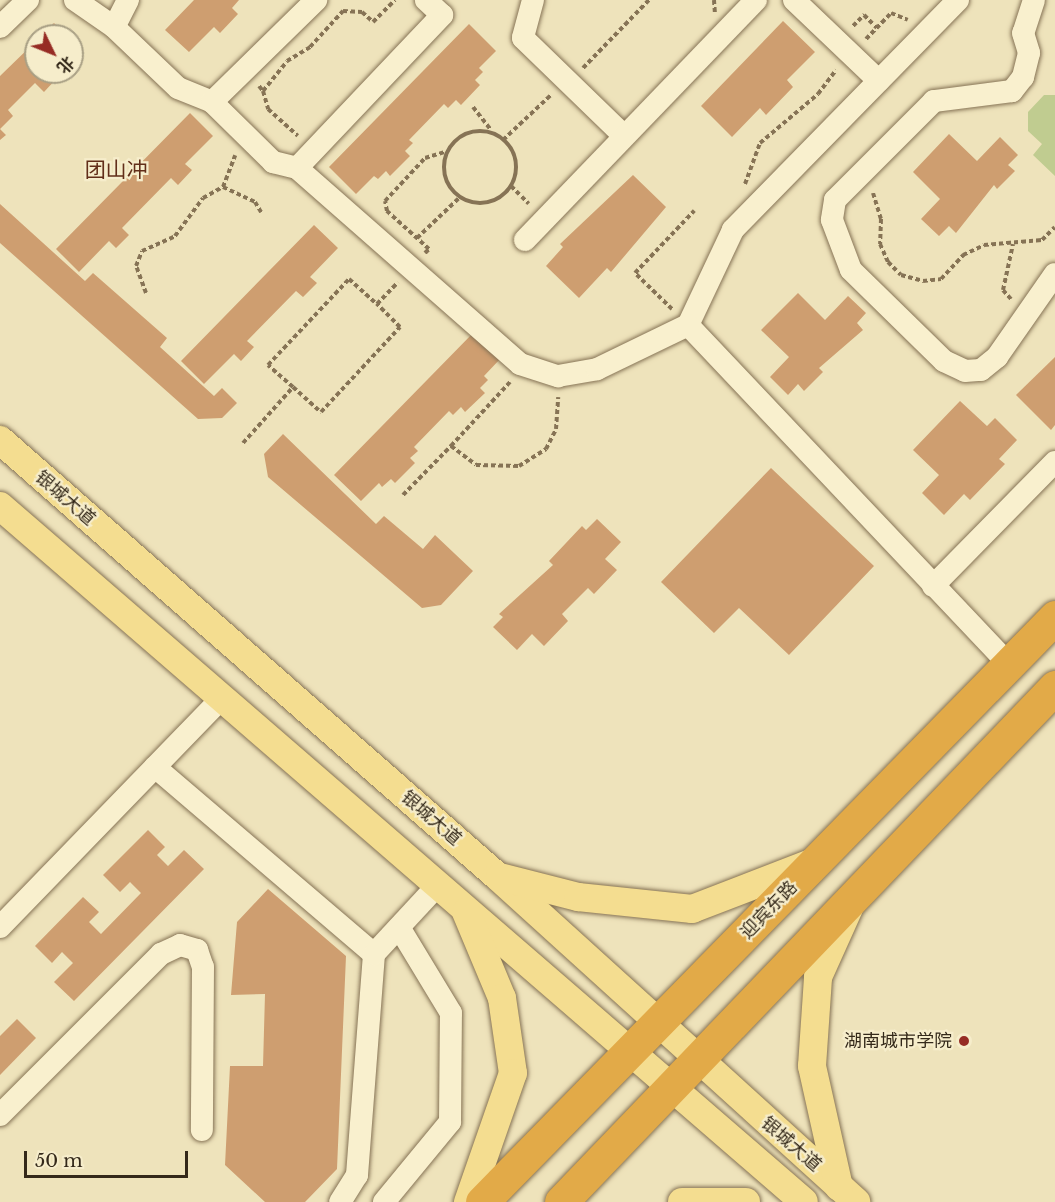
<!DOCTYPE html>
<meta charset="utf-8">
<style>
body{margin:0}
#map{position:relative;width:1055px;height:1202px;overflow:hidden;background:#eee3bb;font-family:"Libre Baskerville","Noto Sans SC",serif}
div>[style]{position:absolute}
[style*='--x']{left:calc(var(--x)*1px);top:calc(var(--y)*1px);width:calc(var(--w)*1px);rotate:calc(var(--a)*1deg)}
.green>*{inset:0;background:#c0cc90}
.building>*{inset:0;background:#ce9e70}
.path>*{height:4px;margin-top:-2px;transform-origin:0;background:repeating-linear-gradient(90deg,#867355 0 4.5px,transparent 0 7.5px)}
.path>.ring{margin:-2px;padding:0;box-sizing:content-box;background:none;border:4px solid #867355;border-radius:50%}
.roads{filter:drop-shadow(0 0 2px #867355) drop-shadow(0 0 2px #867355)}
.minor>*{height:22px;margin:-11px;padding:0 11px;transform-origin:11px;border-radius:11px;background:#f9f0ce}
.major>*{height:28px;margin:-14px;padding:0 14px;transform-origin:14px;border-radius:14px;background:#f4dd90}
.highway>*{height:33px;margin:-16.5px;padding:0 16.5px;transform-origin:16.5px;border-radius:16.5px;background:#e2aa48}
.dots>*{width:16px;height:16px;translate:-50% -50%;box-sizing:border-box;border:3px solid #f6edcb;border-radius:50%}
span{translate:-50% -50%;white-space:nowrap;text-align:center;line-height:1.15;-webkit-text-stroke:4.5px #f6edcb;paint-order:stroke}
.street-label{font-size:18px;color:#34291a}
.poi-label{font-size:18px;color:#34291a}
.right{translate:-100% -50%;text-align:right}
.quarter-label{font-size:21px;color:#622e19}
.north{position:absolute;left:24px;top:24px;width:60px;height:60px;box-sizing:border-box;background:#f6edcb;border:2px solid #a89f84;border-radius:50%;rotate:133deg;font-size:16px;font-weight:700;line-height:24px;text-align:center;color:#34291a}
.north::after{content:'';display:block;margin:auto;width:21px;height:27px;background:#962c24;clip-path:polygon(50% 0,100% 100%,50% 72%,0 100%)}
.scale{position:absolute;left:24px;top:1151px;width:164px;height:27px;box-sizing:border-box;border:3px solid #34291a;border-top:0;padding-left:8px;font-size:18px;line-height:21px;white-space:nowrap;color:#34291a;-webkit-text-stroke:4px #f6edcb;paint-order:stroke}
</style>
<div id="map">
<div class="green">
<div style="clip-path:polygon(1044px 95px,1055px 95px,1055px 176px,1033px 155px,1042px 144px,1028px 131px,1028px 112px)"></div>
</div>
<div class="building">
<div style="clip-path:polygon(194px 0,239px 0,232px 8px,238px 14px,220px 33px,214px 27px,189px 52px,165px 30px)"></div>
<div style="clip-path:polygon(783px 21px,815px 52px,787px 80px,793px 87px,766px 115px,760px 108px,732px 137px,701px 106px)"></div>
<div style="clip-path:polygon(54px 23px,66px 36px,41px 36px)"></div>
<div style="clip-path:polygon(469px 24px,496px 51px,479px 68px,483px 72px,475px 80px,480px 85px,461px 105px,456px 100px,448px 108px,444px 104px,409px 140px,413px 143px,405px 151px,410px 156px,390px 176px,386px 171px,378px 179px,374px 176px,356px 194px,329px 167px)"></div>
<div style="clip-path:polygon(36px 41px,36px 72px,51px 72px,57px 78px,44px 92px,35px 83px,8px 110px,13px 116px,0 129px,6px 135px,0 140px,0 76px)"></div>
<div style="clip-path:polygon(190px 113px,213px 136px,185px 164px,192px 170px,178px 185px,171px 178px,122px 228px,129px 235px,116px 248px,109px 241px,79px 272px,56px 249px)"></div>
<div style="clip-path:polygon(949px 134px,977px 161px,1000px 137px,1018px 155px,1008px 165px,1015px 171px,997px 189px,994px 185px,956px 233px,949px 226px,939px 236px,921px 219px,940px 199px,913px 172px)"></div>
<div style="clip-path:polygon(633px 175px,666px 207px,611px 272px,607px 268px,579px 298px,546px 266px,563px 247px,560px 244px)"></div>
<div style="clip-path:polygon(0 204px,85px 281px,93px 273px,167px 338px,160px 347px,214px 396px,222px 388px,237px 403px,222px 418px,198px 419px,0 243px)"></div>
<div style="clip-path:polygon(314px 225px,338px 248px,310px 277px,317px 283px,303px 297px,296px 291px,247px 341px,254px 347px,241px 361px,234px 354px,204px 384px,181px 361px)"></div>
<div style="clip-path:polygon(798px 293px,825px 320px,848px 296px,866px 313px,857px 323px,863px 330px,819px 368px,823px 372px,804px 391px,798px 384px,788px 395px,770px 377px,789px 357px,761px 330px)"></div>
<div style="clip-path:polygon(474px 332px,501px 358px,484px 376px,488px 380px,480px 388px,485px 393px,465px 412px,461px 407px,453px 415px,449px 411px,414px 447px,418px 451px,410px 458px,415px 463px,395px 483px,391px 479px,382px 487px,379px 483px,361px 501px,334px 475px)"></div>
<div style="clip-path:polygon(1055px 357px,1055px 425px,1051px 430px,1016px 395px)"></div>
<div style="clip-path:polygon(960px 401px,987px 426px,995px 418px,1017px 440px,999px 459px,1005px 464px,970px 500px,964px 494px,944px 515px,922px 493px,939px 475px,913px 450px)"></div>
<div style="clip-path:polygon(283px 434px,376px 524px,384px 516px,423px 549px,435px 535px,473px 571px,441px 605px,422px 608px,268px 477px,264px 454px)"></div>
<div style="clip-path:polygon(771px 468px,874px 566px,789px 655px,739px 608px,714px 633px,661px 582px)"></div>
<div style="clip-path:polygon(597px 519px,621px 542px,605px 559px,617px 570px,594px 594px,588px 588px,562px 614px,568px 621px,544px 646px,532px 634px,517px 650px,493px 627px,503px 617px,499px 614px,553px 565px,549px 561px,582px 526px,586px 530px)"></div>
<div style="clip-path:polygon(148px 830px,165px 847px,157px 855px,168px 866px,184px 850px,204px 869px,74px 1001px,54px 982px,73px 963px,62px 952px,52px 963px,35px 946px,83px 897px,99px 912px,89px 922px,101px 934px,141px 893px,130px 882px,120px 892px,103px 875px)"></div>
<div style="clip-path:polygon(268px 889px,346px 956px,337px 1169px,305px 1202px,265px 1202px,225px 1165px,230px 1066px,263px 1066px,265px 994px,231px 995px,237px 922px)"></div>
<div style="clip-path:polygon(17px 1019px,36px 1038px,0 1075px,0 1036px)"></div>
</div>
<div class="path">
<div style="--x:714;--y:0;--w:13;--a:86"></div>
<div style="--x:853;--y:26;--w:16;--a:-45"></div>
<div style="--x:864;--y:15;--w:18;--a:45"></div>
<div style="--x:866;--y:39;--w:36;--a:-46"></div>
<div style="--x:891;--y:13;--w:18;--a:22"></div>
<div style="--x:583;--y:68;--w:95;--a:-45.9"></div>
<div style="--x:259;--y:86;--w:6;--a:51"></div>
<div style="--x:263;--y:91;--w:38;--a:-51"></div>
<div style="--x:287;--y:61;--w:27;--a:-31"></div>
<div style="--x:310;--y:47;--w:49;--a:-47.5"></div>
<div style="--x:343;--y:11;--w:19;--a:3"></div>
<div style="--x:362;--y:12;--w:15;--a:42"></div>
<div style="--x:373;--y:22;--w:31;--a:-45"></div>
<div style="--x:263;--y:91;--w:19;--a:74"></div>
<div style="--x:268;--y:109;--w:40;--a:42"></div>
<div style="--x:473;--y:107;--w:28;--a:52"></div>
<div class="ring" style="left:444px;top:131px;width:68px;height:68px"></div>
<div style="--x:503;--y:140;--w:67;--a:-43.2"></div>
<div style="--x:745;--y:184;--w:44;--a:-69.9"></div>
<div style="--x:760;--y:143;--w:76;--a:-40.2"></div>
<div style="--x:818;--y:94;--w:30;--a:-53"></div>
<div style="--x:511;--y:186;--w:25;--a:45"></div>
<div style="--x:223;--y:187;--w:35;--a:25"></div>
<div style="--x:255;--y:202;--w:12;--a:59"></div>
<div style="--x:873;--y:193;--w:27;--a:73"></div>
<div style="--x:881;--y:219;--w:25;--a:92"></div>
<div style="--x:880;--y:244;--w:20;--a:66"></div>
<div style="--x:888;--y:262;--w:18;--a:45"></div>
<div style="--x:901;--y:275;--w:23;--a:15"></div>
<div style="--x:923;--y:281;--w:18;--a:-6"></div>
<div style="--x:941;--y:279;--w:33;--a:-47"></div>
<div style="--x:963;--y:255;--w:23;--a:-25"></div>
<div style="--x:984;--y:245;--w:58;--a:-4.9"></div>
<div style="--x:1042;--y:240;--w:18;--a:-45"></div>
<div style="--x:417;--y:238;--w:58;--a:-43.6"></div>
<div style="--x:425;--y:253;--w:6;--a:-45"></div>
<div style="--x:429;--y:249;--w:57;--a:-137.9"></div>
<div style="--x:387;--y:211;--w:10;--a:-101"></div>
<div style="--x:385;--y:201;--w:59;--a:-47.1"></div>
<div style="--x:425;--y:158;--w:21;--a:-17"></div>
<div style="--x:146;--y:293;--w:29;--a:-110"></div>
<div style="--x:136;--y:266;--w:16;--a:-68"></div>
<div style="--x:142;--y:251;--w:36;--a:-24"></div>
<div style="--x:175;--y:236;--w:47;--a:-53.6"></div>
<div style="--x:203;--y:198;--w:23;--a:-29"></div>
<div style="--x:223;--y:187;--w:34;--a:-69"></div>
<div style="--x:1011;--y:299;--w:12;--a:-132"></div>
<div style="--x:1003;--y:290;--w:47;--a:-77.7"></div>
<div style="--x:672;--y:309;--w:52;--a:-135.8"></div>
<div style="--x:635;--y:273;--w:86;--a:-46.4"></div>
<div style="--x:510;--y:382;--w:87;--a:132.7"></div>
<div style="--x:451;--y:446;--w:31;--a:37"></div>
<div style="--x:476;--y:465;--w:43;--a:1.3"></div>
<div style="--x:519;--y:466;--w:32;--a:-32"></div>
<div style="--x:546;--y:449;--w:22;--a:-63"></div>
<div style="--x:556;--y:429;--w:32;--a:-86"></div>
<div style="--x:293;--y:387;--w:38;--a:42"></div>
<div style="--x:321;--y:412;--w:116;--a:-47.1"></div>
<div style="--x:400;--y:327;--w:33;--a:-135"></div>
<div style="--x:243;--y:443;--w:75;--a:-48.2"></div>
<div style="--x:293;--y:387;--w:33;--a:-139"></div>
<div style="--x:268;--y:365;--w:118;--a:-46.7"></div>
<div style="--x:349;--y:279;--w:38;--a:42"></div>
<div style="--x:377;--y:304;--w:30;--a:-46"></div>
<div style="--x:403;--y:495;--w:69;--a:-45.6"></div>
</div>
<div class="roads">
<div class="minor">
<div style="--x:75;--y:0;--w:47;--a:34.7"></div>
<div style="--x:128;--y:0;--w:30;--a:117"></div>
<div style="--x:114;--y:27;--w:88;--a:43.6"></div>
<div style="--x:178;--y:88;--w:37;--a:22"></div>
<div style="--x:212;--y:102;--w:86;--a:44.5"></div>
<div style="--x:273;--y:162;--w:25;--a:14"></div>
<div style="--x:297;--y:168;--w:297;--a:41.3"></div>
<div style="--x:520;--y:364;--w:40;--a:18"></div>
<div style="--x:558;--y:376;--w:40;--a:-10"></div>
<div style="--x:597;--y:369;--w:101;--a:-25.8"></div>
<div style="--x:533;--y:0;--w:39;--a:105"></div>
<div style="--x:523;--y:38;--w:139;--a:44.1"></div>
<div style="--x:794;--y:0;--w:117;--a:43.6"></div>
<div style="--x:958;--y:0;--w:322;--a:134.4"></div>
<div style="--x:733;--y:230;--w:105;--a:115.3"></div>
<div style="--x:688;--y:325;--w:467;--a:46.6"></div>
<div style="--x:1034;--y:0;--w:35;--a:108"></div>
<div style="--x:1023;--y:33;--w:21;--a:73"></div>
<div style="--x:1029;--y:53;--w:25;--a:104"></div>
<div style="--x:1023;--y:77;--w:18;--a:128"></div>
<div style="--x:1012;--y:91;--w:79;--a:172.7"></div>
<div style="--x:934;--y:101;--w:140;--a:135"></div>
<div style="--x:835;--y:200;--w:20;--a:99"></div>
<div style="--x:832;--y:220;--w:53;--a:69.2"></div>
<div style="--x:851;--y:270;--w:130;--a:44.4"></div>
<div style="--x:944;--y:361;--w:23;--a:25"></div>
<div style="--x:965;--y:371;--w:16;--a:-4"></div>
<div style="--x:981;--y:370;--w:21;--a:-39"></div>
<div style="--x:997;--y:357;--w:101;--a:-55.1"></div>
<div style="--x:0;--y:27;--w:39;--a:-44"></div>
<div style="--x:212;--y:102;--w:146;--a:-44.4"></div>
<div style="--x:297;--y:168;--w:211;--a:-46.5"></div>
<div style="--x:442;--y:15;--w:22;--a:-137"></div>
<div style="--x:525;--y:240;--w:333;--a:-46.1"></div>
<div style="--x:933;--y:586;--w:174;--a:-45.5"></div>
<div style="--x:155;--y:767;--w:288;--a:40.5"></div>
<div style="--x:374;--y:954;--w:222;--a:94.4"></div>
<div style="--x:357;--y:1175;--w:32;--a:122"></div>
<div style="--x:0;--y:927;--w:319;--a:-45.9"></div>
<div style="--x:374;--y:954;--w:94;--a:-47.2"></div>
<div style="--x:0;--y:1115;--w:228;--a:-45"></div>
<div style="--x:161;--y:954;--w:21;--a:-25"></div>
<div style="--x:180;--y:945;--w:18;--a:16"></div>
<div style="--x:197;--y:950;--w:18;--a:71"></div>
<div style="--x:203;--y:967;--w:163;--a:90.4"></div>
<div style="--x:384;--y:1202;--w:104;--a:-50.5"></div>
<div style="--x:450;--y:1122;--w:109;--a:-89.5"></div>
<div style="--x:451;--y:1013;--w:100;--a:-121.2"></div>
</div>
<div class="major">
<div style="--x:0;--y:440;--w:661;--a:41.26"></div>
<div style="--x:497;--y:876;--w:485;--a:42.2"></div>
<div style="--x:0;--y:506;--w:1063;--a:40.88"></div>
<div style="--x:500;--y:877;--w:81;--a:14.4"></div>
<div style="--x:578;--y:897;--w:115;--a:6"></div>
<div style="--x:692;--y:909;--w:131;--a:-21.1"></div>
<div style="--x:466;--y:912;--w:93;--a:67.3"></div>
<div style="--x:502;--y:998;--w:76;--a:81.7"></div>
<div style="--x:513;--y:1073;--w:137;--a:109.2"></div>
<div style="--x:839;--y:1187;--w:124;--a:-102.6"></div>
<div style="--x:812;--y:1066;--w:89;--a:-86.1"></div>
<div style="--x:818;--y:977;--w:76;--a:-65.8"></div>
<div style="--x:682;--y:1202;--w:64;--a:0"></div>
</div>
<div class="highway">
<div style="--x:482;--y:1202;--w:819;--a:-45.59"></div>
<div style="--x:561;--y:1202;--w:714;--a:-46.19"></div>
</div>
</div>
<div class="dots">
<div style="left:964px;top:1041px;background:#962c24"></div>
</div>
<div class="street-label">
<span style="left:65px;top:498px;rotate:41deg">银城大道</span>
<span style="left:431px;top:818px;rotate:41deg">银城大道</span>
<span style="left:769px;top:910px;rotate:-46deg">迎宾东路</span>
<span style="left:791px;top:1144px;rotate:41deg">银城大道</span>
</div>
<div class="poi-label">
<span class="right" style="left:952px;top:1041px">湖南城市学院</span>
</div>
<div class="quarter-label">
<span style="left:116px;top:170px">团山冲</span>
</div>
<div class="north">北</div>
<div class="scale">50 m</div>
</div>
